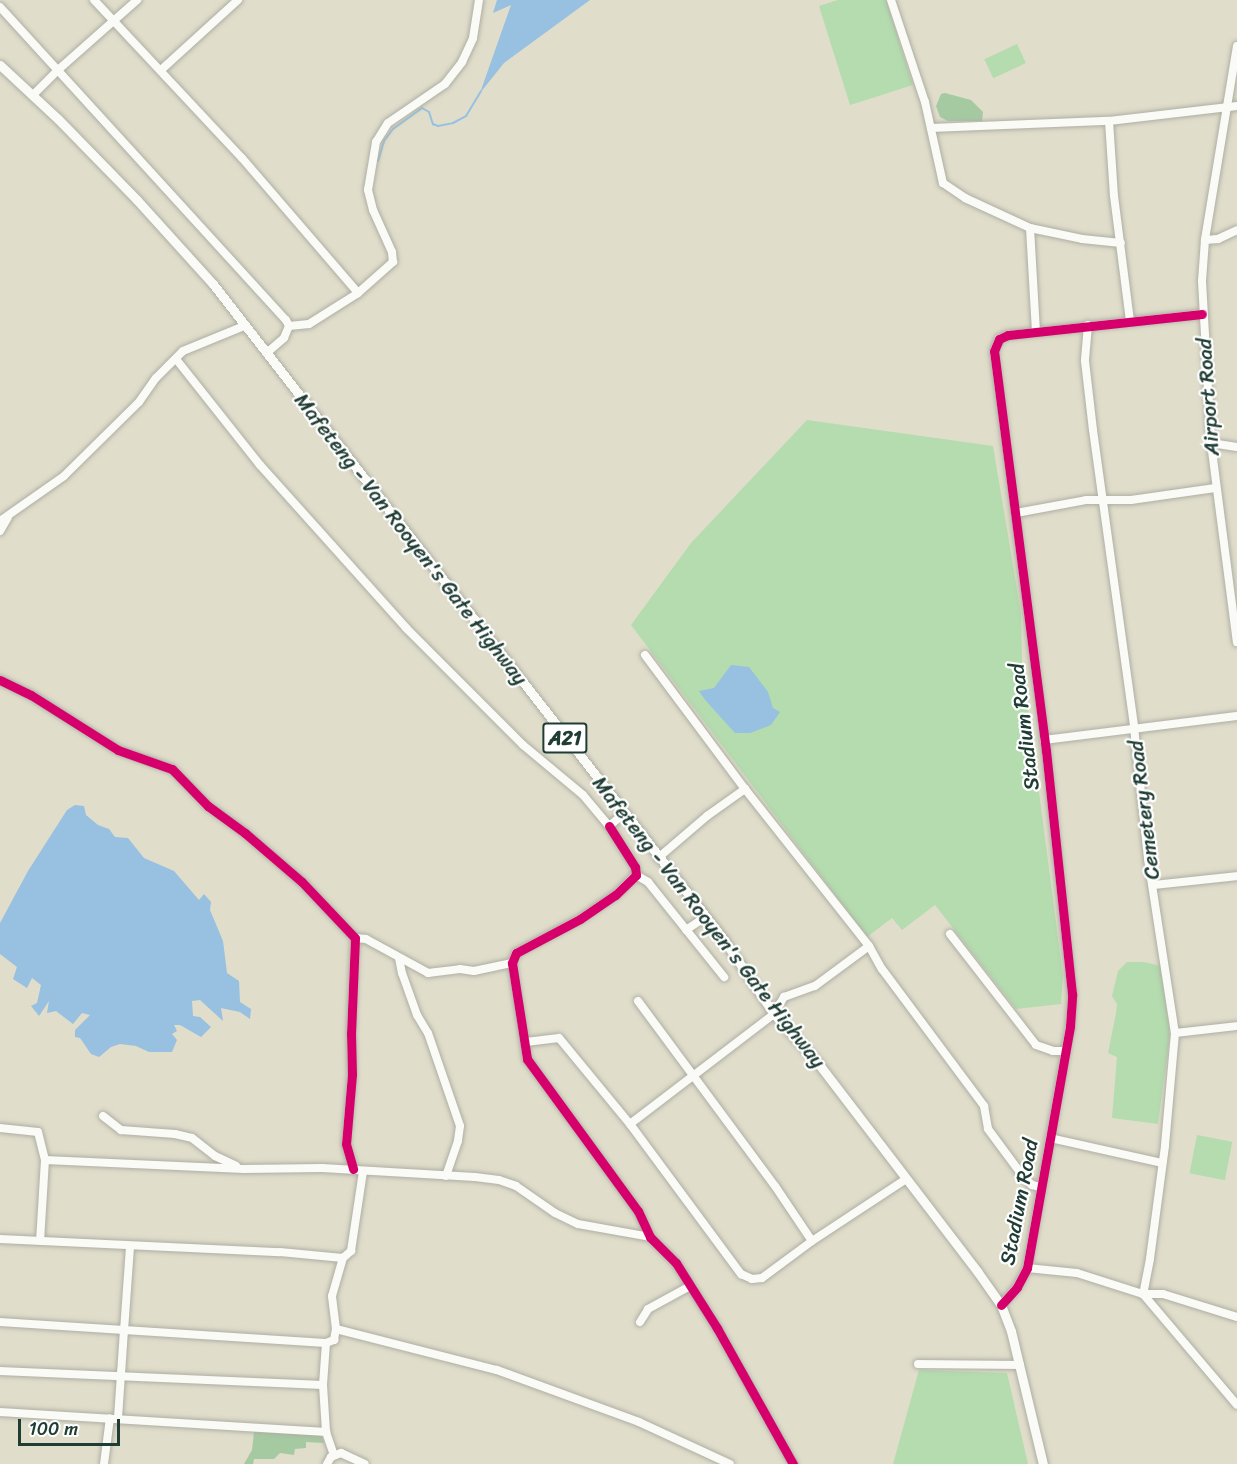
<!DOCTYPE html>
<style>
body{margin:0}
#map{position:relative;width:1237px;height:1464px;overflow:hidden;background:#e0ddcb;font-family:Sriracha,sans-serif}
div>[style]{position:absolute}
[style*='--x']{left:calc(var(--x)*1px);top:calc(var(--y)*1px);width:calc(var(--w)*1px);rotate:calc(var(--a)*1deg)}
.green>*{inset:0;background:#b4dcaf;transform-origin:0 0}
.forest>*{inset:0;background:#a5caa2}
.water>*{inset:0;background:#97c0e1}
.stream>*{height:2px;margin:-1px;padding:0 1px;transform-origin:1px;border-radius:1px;background:#97c0e1}
.roads{filter:drop-shadow(0 0 2px #aeafa3) drop-shadow(0 0 2px #aeafa3)}
.minor>*{height:8px;margin:-4px;padding:0 4px;transform-origin:4px;border-radius:4px;background:#fafaf7}
.major>*{height:9px;margin:-4.5px;padding:0 4.5px;transform-origin:4.5px;border-radius:4.5px;background:#fafaf7}
.cycleway>*{height:9px;margin:-4.5px;padding:0 4.5px;transform-origin:4.5px;border-radius:4.5px;background:#d6006c}
span{translate:-50% -50%;white-space:nowrap;text-align:center;line-height:1.15;-webkit-text-stroke:4.5px #fff;paint-order:stroke}
.shield-label span{padding:2px 4px;background:#fff;border:2px solid;border-radius:4px;-webkit-text-stroke-width:0}
.shield-label{font-size:20px;color:#1f3d34;font-weight:700}
.street-label{font-size:21px;color:#1f3d34}
.scale{position:absolute;left:18px;top:1419px;width:102px;height:27px;box-sizing:border-box;border:3px solid #1f3d34;border-top:0;padding-left:8px;font-size:18px;line-height:21px;white-space:nowrap;color:#1f3d34;-webkit-text-stroke:4px #fff;paint-order:stroke}
</style>
<div id="map">
<div class="green">
<div style="clip-path:polygon(838px 0,886px 0,913px 85px,850px 105px,819px 6px)"></div>
<div style="left:1017px;top:44px;width:21px;height:36px;rotate:65deg"></div>
<div style="clip-path:polygon(807px 420px,993px 446px,1021px 613px,1022px 662px,1063px 976px,1061px 1004px,1016px 1009px,935px 905px,902px 930px,892px 918px,867px 937px,631px 625px,691px 543px)"></div>
<div style="clip-path:polygon(1127px 962px,1144px 962px,1161px 966px,1170px 1034px,1158px 1124px,1112px 1118px,1117px 1057px,1108px 1053px,1116px 1013px,1117px 1004px,1112px 996px,1118px 971px)"></div>
<div style="left:1197px;top:1135px;width:36px;height:39px;rotate:11deg"></div>
<div style="clip-path:polygon(919px 1370px,1007px 1373px,1028px 1464px,893px 1464px)"></div>
</div>
<div class="forest">
<div style="clip-path:polygon(945px 93px,971px 100px,983px 112px,982px 121px,948px 121px,940px 117px,936px 106px,941px 94px)"></div>
<div style="clip-path:polygon(254px 1432px,321px 1435px,324px 1443px,306px 1442px,306px 1448px,295px 1449px,294px 1455px,280px 1453px,274px 1459px,254px 1459px,253px 1464px,244px 1464px,252px 1450px)"></div>
</div>
<div class="water">
<div style="clip-path:polygon(497px 0,590px 0,504px 63px,480px 93px,511px 5px,493px 13px)"></div>
<div style="clip-path:polygon(731px 665px,749px 667px,768px 692px,773px 708px,780px 712px,771px 725px,750px 733px,735px 733px,706px 701px,699px 691px,714px 688px)"></div>
<div style="clip-path:polygon(75px 805px,84px 806px,86px 815px,98px 825px,109px 829px,115px 837px,128px 838px,144px 858px,174px 871px,199px 900px,204px 894px,211px 902px,210px 910px,223px 941px,227px 973px,239px 981px,240px 1002px,251px 1009px,250px 1019px,240px 1012px,221px 1008px,223px 1021px,200px 1000px,192px 1001px,193px 1016px,200px 1017px,211px 1027px,201px 1037px,180px 1025px,174px 1025px,177px 1031px,172px 1034px,177px 1040px,172px 1052px,149px 1052px,136px 1046px,120px 1044px,111px 1047px,99px 1057px,91px 1054px,80px 1038px,75px 1037px,75px 1030px,90px 1015px,82px 1013px,73px 1024px,56px 1011px,47px 1013px,49px 1001px,39px 1016px,31px 1006px,37px 1003px,41px 985px,32px 978px,27px 988px,13px 979px,17px 967px,0 954px,0 923px,28px 871px,67px 810px)"></div>
</div>
<div class="stream">
<div style="--x:378;--y:161;--w:21;--a:-73"></div>
<div style="--x:384;--y:141;--w:15;--a:-53"></div>
<div style="--x:393;--y:129;--w:36;--a:-36"></div>
<div style="--x:422;--y:108;--w:8;--a:30"></div>
<div style="--x:429;--y:112;--w:13;--a:72"></div>
<div style="--x:433;--y:124;--w:5;--a:22"></div>
<div style="--x:438;--y:126;--w:15;--a:-11"></div>
<div style="--x:453;--y:123;--w:15;--a:-28"></div>
<div style="--x:466;--y:116;--w:29;--a:-59"></div>
</div>
<div class="roads">
<div class="minor">
<div style="--x:94;--y:0;--w:216;--a:46.9"></div>
<div style="--x:242;--y:158;--w:178;--a:49.3"></div>
<div style="--x:891;--y:0;--w:108;--a:71.6"></div>
<div style="--x:925;--y:102;--w:83;--a:77.5"></div>
<div style="--x:943;--y:183;--w:27;--a:34"></div>
<div style="--x:965;--y:198;--w:72;--a:24.8"></div>
<div style="--x:1030;--y:228;--w:103;--a:86.7"></div>
<div style="--x:0;--y:7;--w:424;--a:47.6"></div>
<div style="--x:286;--y:320;--w:7;--a:63"></div>
<div style="--x:289;--y:326;--w:13;--a:113"></div>
<div style="--x:284;--y:338;--w:23;--a:139"></div>
<div style="--x:1237;--y:46;--w:197;--a:99.4"></div>
<div style="--x:1205;--y:240;--w:41;--a:94.2"></div>
<div style="--x:1202;--y:281;--w:162;--a:86.8"></div>
<div style="--x:1211;--y:443;--w:201;--a:82.6"></div>
<div style="--x:161;--y:70;--w:104;--a:-42.3"></div>
<div style="--x:33;--y:95;--w:35;--a:-45"></div>
<div style="--x:58;--y:70;--w:106;--a:-41.5"></div>
<div style="--x:1109;--y:121;--w:75;--a:86.2"></div>
<div style="--x:1114;--y:196;--w:126;--a:82.7"></div>
<div style="--x:931;--y:128;--w:178;--a:-2.3"></div>
<div style="--x:1109;--y:121;--w:129;--a:-6.7"></div>
<div style="--x:1030;--y:228;--w:53;--a:11.9"></div>
<div style="--x:1082;--y:239;--w:39;--a:6"></div>
<div style="--x:1205;--y:240;--w:13;--a:-4"></div>
<div style="--x:1218;--y:239;--w:21;--a:-25"></div>
<div style="--x:1088;--y:325;--w:36;--a:95"></div>
<div style="--x:1085;--y:361;--w:69;--a:83.4"></div>
<div style="--x:1093;--y:430;--w:300;--a:82.1"></div>
<div style="--x:1134;--y:727;--w:133;--a:83.9"></div>
<div style="--x:1148;--y:859;--w:176;--a:81.2"></div>
<div style="--x:1175;--y:1033;--w:113;--a:95.1"></div>
<div style="--x:1165;--y:1146;--w:114;--a:97.6"></div>
<div style="--x:1150;--y:1259;--w:36;--a:101"></div>
<div style="--x:289;--y:326;--w:20;--a:-6"></div>
<div style="--x:309;--y:324;--w:58;--a:-32.3"></div>
<div style="--x:358;--y:293;--w:47;--a:-41.5"></div>
<div style="--x:393;--y:262;--w:10;--a:-96"></div>
<div style="--x:392;--y:252;--w:46;--a:-114.3"></div>
<div style="--x:373;--y:210;--w:21;--a:-104"></div>
<div style="--x:368;--y:190;--w:49;--a:-80.5"></div>
<div style="--x:376;--y:142;--w:22;--a:-58"></div>
<div style="--x:388;--y:123;--w:69;--a:-34.4"></div>
<div style="--x:445;--y:84;--w:28;--a:-52"></div>
<div style="--x:462;--y:62;--w:26;--a:-65"></div>
<div style="--x:473;--y:38;--w:38;--a:-81"></div>
<div style="--x:176;--y:359;--w:135;--a:51.6"></div>
<div style="--x:260;--y:465;--w:219;--a:48.1"></div>
<div style="--x:406;--y:628;--w:165;--a:45"></div>
<div style="--x:523;--y:745;--w:78;--a:39.8"></div>
<div style="--x:583;--y:795;--w:40;--a:50"></div>
<div style="--x:609;--y:826;--w:21;--a:-39"></div>
<div style="--x:1211;--y:443;--w:26;--a:9"></div>
<div style="--x:1016;--y:513;--w:71;--a:-10.5"></div>
<div style="--x:1086;--y:500;--w:45;--a:0"></div>
<div style="--x:1131;--y:500;--w:85;--a:-8.1"></div>
<div style="--x:0;--y:521;--w:78;--a:-35.1"></div>
<div style="--x:64;--y:476;--w:105;--a:-44.6"></div>
<div style="--x:139;--y:402;--w:29;--a:-55"></div>
<div style="--x:156;--y:378;--w:38;--a:-45"></div>
<div style="--x:183;--y:351;--w:66;--a:-22.3"></div>
<div style="--x:0;--y:531;--w:16;--a:-60"></div>
<div style="--x:645;--y:655;--w:167;--a:53.3"></div>
<div style="--x:745;--y:789;--w:200;--a:51.7"></div>
<div style="--x:869;--y:946;--w:26;--a:61"></div>
<div style="--x:882;--y:969;--w:171;--a:53.3"></div>
<div style="--x:984;--y:1106;--w:23;--a:80"></div>
<div style="--x:988;--y:1129;--w:57;--a:53.5"></div>
<div style="--x:1022;--y:1175;--w:14;--a:45"></div>
<div style="--x:1032;--y:1185;--w:8;--a:14"></div>
<div style="--x:0;--y:680;--w:34;--a:26"></div>
<div style="--x:31;--y:695;--w:103;--a:32.3"></div>
<div style="--x:118;--y:750;--w:57;--a:19.4"></div>
<div style="--x:172;--y:769;--w:52;--a:45.8"></div>
<div style="--x:208;--y:806;--w:46;--a:36.1"></div>
<div style="--x:245;--y:833;--w:75;--a:40.7"></div>
<div style="--x:302;--y:882;--w:77;--a:46.6"></div>
<div style="--x:355;--y:938;--w:96;--a:92.4"></div>
<div style="--x:351;--y:1034;--w:40;--a:88.6"></div>
<div style="--x:352;--y:1074;--w:70;--a:94.9"></div>
<div style="--x:346;--y:1144;--w:26;--a:74"></div>
<div style="--x:1044;--y:740;--w:194;--a:-7.1"></div>
<div style="--x:609;--y:826;--w:49;--a:57.6"></div>
<div style="--x:635;--y:867;--w:8;--a:83"></div>
<div style="--x:636;--y:875;--w:29;--a:136"></div>
<div style="--x:615;--y:895;--w:42;--a:145.6"></div>
<div style="--x:580;--y:919;--w:72;--a:152"></div>
<div style="--x:516;--y:953;--w:11;--a:112"></div>
<div style="--x:512;--y:963;--w:97;--a:81.1"></div>
<div style="--x:527;--y:1059;--w:188;--a:53.9"></div>
<div style="--x:638;--y:1211;--w:29;--a:65"></div>
<div style="--x:650;--y:1237;--w:37;--a:45"></div>
<div style="--x:676;--y:1263;--w:77;--a:57.8"></div>
<div style="--x:717;--y:1328;--w:156;--a:60.8"></div>
<div style="--x:658;--y:858;--w:65;--a:-40.6"></div>
<div style="--x:707;--y:816;--w:47;--a:-35.4"></div>
<div style="--x:636;--y:875;--w:14;--a:30"></div>
<div style="--x:648;--y:882;--w:122;--a:51.3"></div>
<div style="--x:1153;--y:885;--w:84;--a:-6.1"></div>
<div style="--x:686;--y:930;--w:23;--a:-34"></div>
<div style="--x:950;--y:934;--w:140;--a:52.2"></div>
<div style="--x:1036;--y:1045;--w:18;--a:19"></div>
<div style="--x:1053;--y:1051;--w:13;--a:0"></div>
<div style="--x:355;--y:938;--w:11;--a:5"></div>
<div style="--x:366;--y:939;--w:71;--a:28.7"></div>
<div style="--x:428;--y:973;--w:32;--a:-7"></div>
<div style="--x:460;--y:969;--w:14;--a:8"></div>
<div style="--x:474;--y:971;--w:39;--a:-12"></div>
<div style="--x:399;--y:958;--w:15;--a:79"></div>
<div style="--x:402;--y:973;--w:45;--a:70.3"></div>
<div style="--x:417;--y:1015;--w:21;--a:59"></div>
<div style="--x:428;--y:1033;--w:98;--a:71"></div>
<div style="--x:460;--y:1126;--w:15;--a:98"></div>
<div style="--x:458;--y:1141;--w:37;--a:109"></div>
<div style="--x:638;--y:1001;--w:230;--a:53.5"></div>
<div style="--x:775;--y:1186;--w:66;--a:56.1"></div>
<div style="--x:1175;--y:1033;--w:62;--a:-6.4"></div>
<div style="--x:526;--y:1042;--w:33;--a:-7"></div>
<div style="--x:559;--y:1038;--w:112;--a:50.5"></div>
<div style="--x:630;--y:1124;--w:187;--a:53.5"></div>
<div style="--x:741;--y:1274;--w:12;--a:24"></div>
<div style="--x:752;--y:1279;--w:10;--a:-6"></div>
<div style="--x:762;--y:1278;--w:62;--a:-36.5"></div>
<div style="--x:812;--y:1241;--w:113;--a:-33.4"></div>
<div style="--x:103;--y:1116;--w:23;--a:38"></div>
<div style="--x:121;--y:1130;--w:54;--a:4.2"></div>
<div style="--x:175;--y:1134;--w:17;--a:13"></div>
<div style="--x:192;--y:1138;--w:29;--a:38"></div>
<div style="--x:215;--y:1156;--w:23;--a:25"></div>
<div style="--x:630;--y:1124;--w:181;--a:-37.4"></div>
<div style="--x:774;--y:1014;--w:20;--a:-60"></div>
<div style="--x:784;--y:997;--w:33;--a:-20"></div>
<div style="--x:815;--y:986;--w:67;--a:-36.5"></div>
<div style="--x:0;--y:1128;--w:38;--a:6"></div>
<div style="--x:38;--y:1132;--w:29;--a:76"></div>
<div style="--x:45;--y:1160;--w:81;--a:93.5"></div>
<div style="--x:1050;--y:1138;--w:115;--a:12.6"></div>
<div style="--x:45;--y:1160;--w:199;--a:2.6"></div>
<div style="--x:244;--y:1169;--w:78;--a:-0.7"></div>
<div style="--x:322;--y:1168;--w:153;--a:3.4"></div>
<div style="--x:475;--y:1177;--w:24;--a:7"></div>
<div style="--x:499;--y:1180;--w:18;--a:19"></div>
<div style="--x:516;--y:1186;--w:47;--a:34.7"></div>
<div style="--x:555;--y:1213;--w:25;--a:26"></div>
<div style="--x:578;--y:1224;--w:73;--a:10.2"></div>
<div style="--x:0;--y:1239;--w:280;--a:2.7"></div>
<div style="--x:280;--y:1252;--w:63;--a:5.4"></div>
<div style="--x:130;--y:1247;--w:83;--a:94.1"></div>
<div style="--x:124;--y:1330;--w:202;--a:3.7"></div>
<div style="--x:326;--y:1343;--w:9;--a:-21"></div>
<div style="--x:334;--y:1340;--w:11;--a:-80"></div>
<div style="--x:336;--y:1329;--w:33;--a:-97"></div>
<div style="--x:332;--y:1296;--w:40;--a:-74"></div>
<div style="--x:343;--y:1258;--w:11;--a:-41"></div>
<div style="--x:351;--y:1251;--w:80;--a:-81.4"></div>
<div style="--x:1027;--y:1268;--w:50;--a:5.7"></div>
<div style="--x:1077;--y:1273;--w:69;--a:17.7"></div>
<div style="--x:1143;--y:1294;--w:145;--a:49.7"></div>
<div style="--x:1143;--y:1294;--w:20;--a:0"></div>
<div style="--x:1163;--y:1294;--w:77;--a:17.3"></div>
<div style="--x:1001;--y:1305;--w:24;--a:-48"></div>
<div style="--x:1017;--y:1287;--w:21;--a:-62"></div>
<div style="--x:1027;--y:1268;--w:246;--a:-79.9"></div>
<div style="--x:1070;--y:1026;--w:32;--a:-86"></div>
<div style="--x:1072;--y:994;--w:244;--a:-96.1"></div>
<div style="--x:1046;--y:751;--w:403;--a:-97.4"></div>
<div style="--x:994;--y:351;--w:13;--a:-67"></div>
<div style="--x:999;--y:339;--w:10;--a:-24"></div>
<div style="--x:1008;--y:335;--w:195;--a:-6.2"></div>
<div style="--x:0;--y:1322;--w:124;--a:3.7"></div>
<div style="--x:124;--y:1330;--w:89;--a:93.9"></div>
<div style="--x:640;--y:1322;--w:15;--a:-58"></div>
<div style="--x:648;--y:1309;--w:48;--a:-28.7"></div>
<div style="--x:336;--y:1329;--w:166;--a:14.3"></div>
<div style="--x:497;--y:1370;--w:151;--a:20.1"></div>
<div style="--x:639;--y:1422;--w:100;--a:24.8"></div>
<div style="--x:326;--y:1343;--w:42;--a:94.1"></div>
<div style="--x:323;--y:1385;--w:47;--a:86.3"></div>
<div style="--x:326;--y:1432;--w:24;--a:71"></div>
<div style="--x:918;--y:1364;--w:102;--a:0.6"></div>
<div style="--x:0;--y:1371;--w:323;--a:2.5"></div>
<div style="--x:0;--y:1412;--w:327;--a:3.5"></div>
<div style="--x:104;--y:1464;--w:46;--a:-82.6"></div>
<div style="--x:327;--y:1464;--w:8;--a:-60"></div>
<div style="--x:331;--y:1457;--w:11;--a:-22"></div>
<div style="--x:341;--y:1453;--w:26;--a:25"></div>
</div>
<div class="major">
<div style="--x:0;--y:65;--w:79;--a:43"></div>
<div style="--x:58;--y:119;--w:113;--a:45.7"></div>
<div style="--x:137;--y:200;--w:113;--a:47.9"></div>
<div style="--x:213;--y:284;--w:832;--a:52.08"></div>
<div style="--x:724;--y:940;--w:89;--a:56"></div>
<div style="--x:774;--y:1014;--w:66;--a:48.1"></div>
<div style="--x:818;--y:1063;--w:262;--a:52.6"></div>
<div style="--x:977;--y:1271;--w:42;--a:54.8"></div>
<div style="--x:1001;--y:1305;--w:28;--a:69"></div>
<div style="--x:1011;--y:1331;--w:137;--a:76.5"></div>
</div>
</div>
<div class="cycleway">
<div style="--x:0;--y:680;--w:34;--a:26"></div>
<div style="--x:31;--y:695;--w:103;--a:32.3"></div>
<div style="--x:118;--y:750;--w:57;--a:19.4"></div>
<div style="--x:172;--y:769;--w:52;--a:45.8"></div>
<div style="--x:208;--y:806;--w:46;--a:36.1"></div>
<div style="--x:245;--y:833;--w:75;--a:40.7"></div>
<div style="--x:302;--y:882;--w:77;--a:46.6"></div>
<div style="--x:355;--y:938;--w:96;--a:92.4"></div>
<div style="--x:351;--y:1034;--w:40;--a:88.6"></div>
<div style="--x:352;--y:1074;--w:70;--a:94.9"></div>
<div style="--x:346;--y:1144;--w:26;--a:74"></div>
<div style="--x:609;--y:826;--w:49;--a:57.6"></div>
<div style="--x:635;--y:867;--w:8;--a:83"></div>
<div style="--x:636;--y:875;--w:29;--a:136"></div>
<div style="--x:615;--y:895;--w:42;--a:145.6"></div>
<div style="--x:580;--y:919;--w:72;--a:152"></div>
<div style="--x:516;--y:953;--w:11;--a:112"></div>
<div style="--x:512;--y:963;--w:97;--a:81.1"></div>
<div style="--x:527;--y:1059;--w:188;--a:53.9"></div>
<div style="--x:638;--y:1211;--w:29;--a:65"></div>
<div style="--x:650;--y:1237;--w:37;--a:45"></div>
<div style="--x:676;--y:1263;--w:77;--a:57.8"></div>
<div style="--x:717;--y:1328;--w:156;--a:60.8"></div>
<div style="--x:1001;--y:1305;--w:24;--a:-48"></div>
<div style="--x:1017;--y:1287;--w:21;--a:-62"></div>
<div style="--x:1027;--y:1268;--w:246;--a:-79.9"></div>
<div style="--x:1070;--y:1026;--w:32;--a:-86"></div>
<div style="--x:1072;--y:994;--w:244;--a:-96.1"></div>
<div style="--x:1046;--y:751;--w:403;--a:-97.4"></div>
<div style="--x:994;--y:351;--w:13;--a:-67"></div>
<div style="--x:999;--y:339;--w:10;--a:-24"></div>
<div style="--x:1008;--y:335;--w:195;--a:-6.2"></div>
</div>
<div class="shield-label">
<span style="left:565px;top:738px">A21</span>
</div>
<div class="street-label">
<span style="left:1208px;top:397px;rotate:-94deg">Airport Road</span>
<span style="left:411px;top:539px;rotate:52deg">Mafeteng - Van Rooyen's Gate Highway</span>
<span style="left:1024px;top:727px;rotate:-97deg">Stadium Road</span>
<span style="left:1144px;top:810px;rotate:-97deg">Cemetery Road</span>
<span style="left:709px;top:922px;rotate:52deg">Mafeteng - Van Rooyen's Gate Highway</span>
<span style="left:1019px;top:1202px;rotate:-79deg">Stadium Road</span>
</div>
<div class="scale">100 m</div>
</div>
